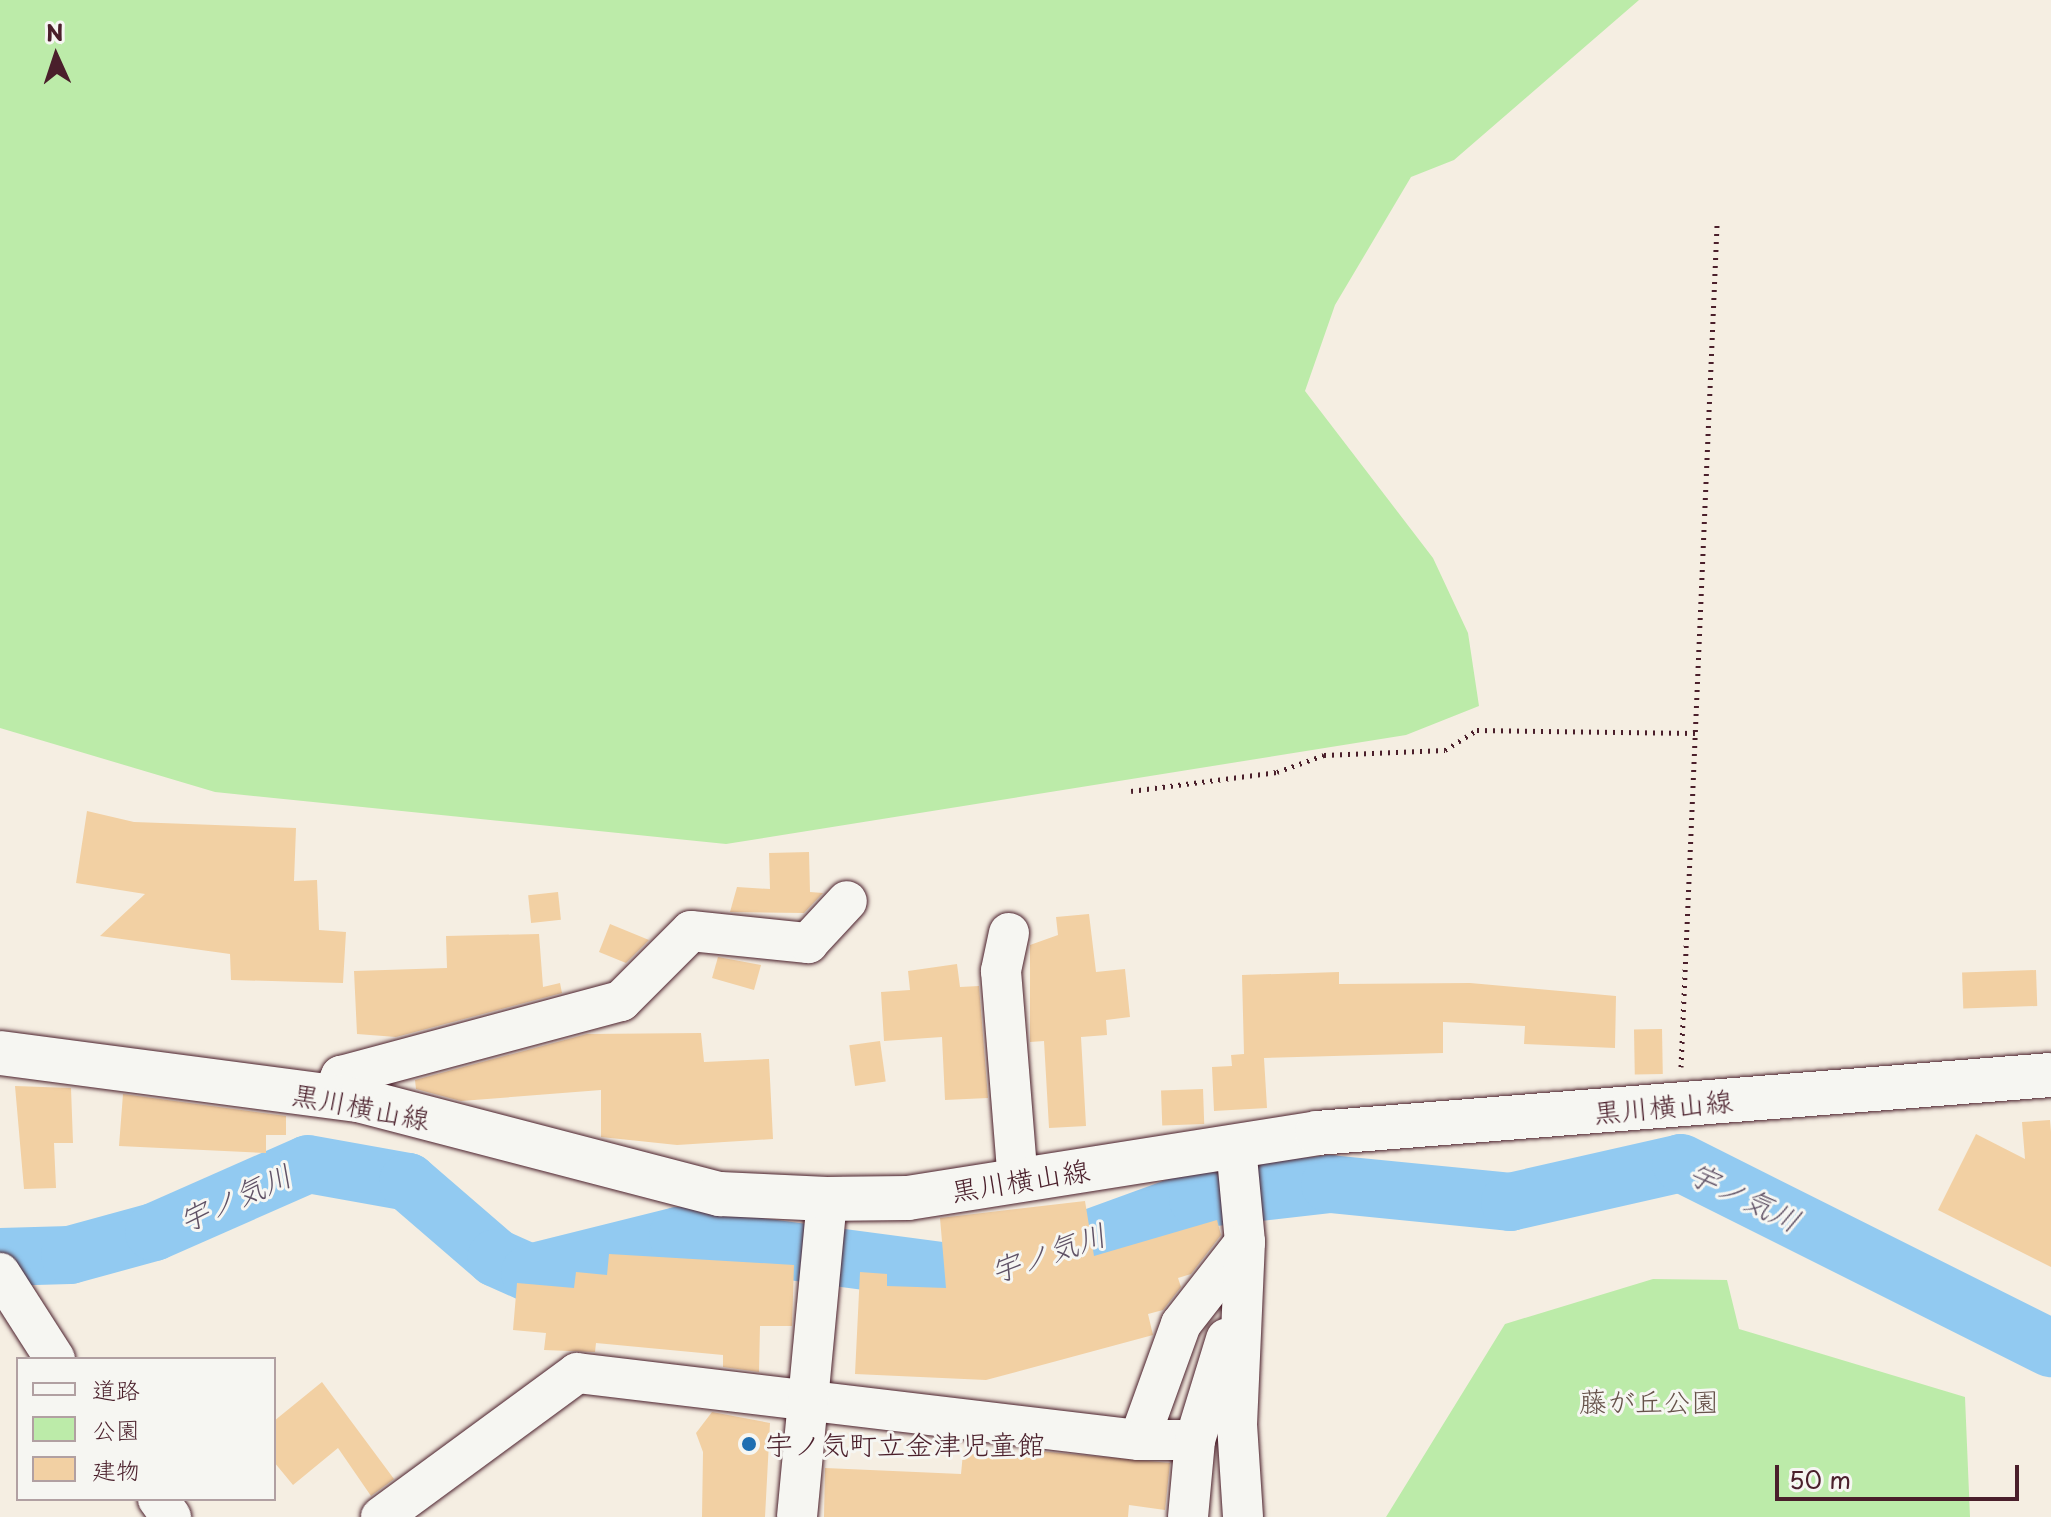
<!DOCTYPE html>
<meta charset="utf-8">
<style>
body{margin:0}
#map{position:relative;width:2051px;height:1517px;overflow:hidden;background:#f5eee2;font-family:"Playpen Sans","Klee One",sans-serif}
div>[style]{position:absolute}
[style*='--x']{left:calc(var(--x)*1px);top:calc(var(--y)*1px);width:calc(var(--w)*1px);rotate:calc(var(--a)*1deg)}
.green>*{inset:0;background:#bceba9}
.river>*{height:58px;margin:-29px;padding:0 29px;transform-origin:29px;border-radius:29px;background:#92caf1}
.building>*{inset:0;background:#f2d0a3;transform-origin:0 0}
.path>*{height:5px;margin-top:-2.5px;transform-origin:0;background:repeating-linear-gradient(90deg,#4a1f2b 0 2px,transparent 0 8px)}
.roads{filter:drop-shadow(0 0 2px #4a1f2b) drop-shadow(0 0 2px #4a1f2b)}
.minor>*{height:40px;margin:-20px;padding:0 20px;transform-origin:20px;border-radius:20px;background:#f6f6f2}
.secondary>*{height:44px;margin:-22px;padding:0 22px;transform-origin:22px;border-radius:22px;background:#f6f6f2}
.dots>*{width:22px;height:22px;translate:-50% -50%;box-sizing:border-box;border:4px solid #f6f6f2;border-radius:50%}
span{translate:-50% -50%;white-space:nowrap;text-align:center;line-height:1.15;-webkit-text-stroke:6px #f6f6f2;paint-order:stroke}
.street-label{font-size:28px;color:#4a1f2b}
.park-label{font-size:28px;color:#66524a}
.poi-label{font-size:28px;color:#4a1f2b}
.left{translate:0 -50%;text-align:left}
.water-label{font-size:30px;color:#605266;font-style:italic}
.legend{position:absolute;left:16px;top:1357px;width:260px;height:144px;box-sizing:border-box;background:#f6f6f2;border:2px solid #b1a0a2;margin:0;padding:10px 14px;list-style:none;font-size:24px;color:#4a1f2b}
.legend li{display:flex;align-items:center;gap:16px;height:40px}
.legend b{width:40px;border:2px solid #b1a0a2}
.north{position:absolute;left:16px;top:16px;width:80px;height:80px;-webkit-text-stroke:6px #f6f6f2;paint-order:stroke;rotate:357deg;font-size:22px;font-weight:700;line-height:32px;text-align:center;color:#4a1f2b}
.north::after{content:'';display:block;margin:auto;width:28px;height:36px;background:#4a1f2b;clip-path:polygon(50% 0,100% 100%,50% 72%,0 100%)}
.scale{position:absolute;left:1775px;top:1465px;width:244px;height:36px;box-sizing:border-box;border:4px solid #4a1f2b;border-top:0;padding-left:10px;font-size:24px;line-height:28px;white-space:nowrap;color:#4a1f2b;-webkit-text-stroke:6px #f6f6f2;paint-order:stroke}
</style>
<div id="map">
<div class="green">
<div style="clip-path:polygon(0 0,1639px 0,1454px 160px,1411px 177px,1335px 305px,1305px 391px,1433px 558px,1468px 633px,1479px 706px,1406px 735px,726px 844px,215px 792px,0 728px)"></div>
<div style="clip-path:polygon(1653px 1279px,1727px 1280px,1739px 1329px,1965px 1397px,1970px 1517px,1386px 1517px,1505px 1324px)"></div>
</div>
<div class="river">
<div style="--x:0;--y:1257;--w:70;--a:-1.6"></div>
<div style="--x:70;--y:1255;--w:87;--a:-15.3"></div>
<div style="--x:154;--y:1232;--w:168;--a:-23.8"></div>
<div style="--x:308;--y:1164;--w:102;--a:10.2"></div>
<div style="--x:408;--y:1182;--w:116;--a:40.8"></div>
<div style="--x:496;--y:1258;--w:37;--a:24"></div>
<div style="--x:530;--y:1273;--w:153;--a:-14"></div>
<div style="--x:678;--y:1236;--w:309;--a:7.6"></div>
<div style="--x:984;--y:1277;--w:228;--a:-20"></div>
<div style="--x:1198;--y:1199;--w:133;--a:-6.5"></div>
<div style="--x:1330;--y:1184;--w:181;--a:5.7"></div>
<div style="--x:1510;--y:1202;--w:175;--a:-12.8"></div>
<div style="--x:1681;--y:1163;--w:414;--a:26.6"></div>
</div>
<div class="building">
<div style="clip-path:polygon(87px 811px,134px 822px,296px 828px,294px 881px,317px 880px,319px 930px,346px 932px,343px 983px,231px 980px,230px 954px,100px 936px,145px 894px,76px 883px)"></div>
<div style="clip-path:polygon(809px 852px,810px 892px,823px 893px,804px 913px,730px 912px,737px 887px,770px 889px,769px 853px)"></div>
<div style="left:558px;top:892px;width:28px;height:30px;rotate:84deg"></div>
<div style="clip-path:polygon(1089px 914px,1096px 972px,1125px 969px,1130px 1017px,1106px 1020px,1107px 1035px,1081px 1037px,1086px 1126px,1049px 1128px,1044px 1041px,1030px 1042px,1030px 945px,1058px 935px,1056px 917px)"></div>
<div style="clip-path:polygon(610px 924px,649px 940px,626px 963px,599px 952px)"></div>
<div style="clip-path:polygon(539px 934px,543px 987px,560px 983px,562px 993px,396px 1037px,357px 1034px,354px 971px,447px 968px,446px 936px)"></div>
<div style="clip-path:polygon(718px 957px,761px 965px,754px 990px,712px 978px)"></div>
<div style="clip-path:polygon(957px 964px,960px 987px,979px 986px,988px 1098px,945px 1100px,942px 1037px,884px 1041px,881px 992px,910px 990px,908px 971px)"></div>
<div style="left:2036px;top:970px;width:36px;height:74px;rotate:88deg"></div>
<div style="clip-path:polygon(1339px 972px,1339px 984px,1470px 983px,1616px 996px,1615px 1048px,1524px 1044px,1525px 1026px,1443px 1022px,1443px 1053px,1264px 1058px,1267px 1108px,1214px 1111px,1212px 1067px,1232px 1066px,1231px 1055px,1244px 1054px,1242px 975px)"></div>
<div style="left:1662px;top:1029px;width:45px;height:28px;rotate:89deg"></div>
<div style="clip-path:polygon(701px 1033px,704px 1062px,769px 1059px,773px 1139px,677px 1145px,601px 1137px,601px 1090px,461px 1101px,416px 1089px,415px 1080px,587px 1034px)"></div>
<div style="left:880px;top:1041px;width:41px;height:31px;rotate:82deg"></div>
<div style="clip-path:polygon(15px 1086px,71px 1088px,73px 1143px,54px 1143px,56px 1188px,24px 1189px)"></div>
<div style="left:1203px;top:1089px;width:35px;height:42px;rotate:88deg"></div>
<div style="clip-path:polygon(123px 1094px,286px 1116px,286px 1135px,266px 1135px,266px 1153px,119px 1146px)"></div>
<div style="clip-path:polygon(2050px 1120px,2051px 1132px,2051px 1267px,1938px 1210px,1976px 1134px,2025px 1159px,2022px 1122px)"></div>
<div style="clip-path:polygon(1085px 1201px,1094px 1256px,1217px 1220px,1221px 1235px,1191px 1274px,1178px 1278px,1181px 1287px,1163px 1310px,1148px 1314px,1153px 1335px,986px 1380px,855px 1374px,860px 1272px,887px 1274px,887px 1286px,946px 1288px,940px 1218px)"></div>
<div style="clip-path:polygon(609px 1254px,794px 1265px,792px 1326px,760px 1326px,759px 1372px,723px 1367px,723px 1355px,596px 1343px,595px 1352px,544px 1350px,546px 1333px,513px 1330px,517px 1283px,574px 1288px,576px 1272px,607px 1275px)"></div>
<div style="clip-path:polygon(322px 1382px,394px 1479px,371px 1496px,338px 1448px,293px 1485px,274px 1462px,274px 1421px)"></div>
<div style="clip-path:polygon(712px 1412px,770px 1423px,765px 1517px,702px 1517px,703px 1452px,696px 1433px)"></div>
<div style="clip-path:polygon(1038px 1451px,1170px 1463px,1165px 1510px,1129px 1505px,1128px 1517px,824px 1517px,825px 1468px,961px 1474px,963px 1453px,1037px 1458px)"></div>
</div>
<div class="path">
<div style="--x:1131;--y:791;--w:147;--a:-7.4"></div>
<div style="--x:1277;--y:772;--w:50;--a:-19.9"></div>
<div style="--x:1324;--y:755;--w:121;--a:-2.4"></div>
<div style="--x:1445;--y:750;--w:38;--a:-32"></div>
<div style="--x:1477;--y:730;--w:218;--a:0.8"></div>
<div style="--x:1681;--y:1067;--w:843;--a:-87.55"></div>
</div>
<div class="roads">
<div class="minor">
<div style="--x:1009;--y:933;--w:39;--a:102"></div>
<div style="--x:1001;--y:971;--w:211;--a:85.4"></div>
<div style="--x:332;--y:1097;--w:23;--a:-67"></div>
<div style="--x:341;--y:1076;--w:290;--a:-15"></div>
<div style="--x:621;--y:1001;--w:99;--a:-45"></div>
<div style="--x:691;--y:931;--w:118;--a:5.9"></div>
<div style="--x:808;--y:943;--w:57;--a:-47.1"></div>
<div style="--x:0;--y:1273;--w:102;--a:57.4"></div>
<div style="--x:1139;--y:1440;--w:123;--a:-70.1"></div>
<div style="--x:1181;--y:1324;--w:104;--a:-52"></div>
<div style="--x:1245;--y:1242;--w:96;--a:-95.4"></div>
<div style="--x:158;--y:1499;--w:22;--a:54"></div>
<div style="--x:381;--y:1517;--w:243;--a:-36.3"></div>
<div style="--x:577;--y:1373;--w:566;--a:6.8"></div>
<div style="--x:1139;--y:1440;--w:56;--a:0"></div>
<div style="--x:797;--y:1517;--w:319;--a:-84.6"></div>
<div style="--x:1188;--y:1517;--w:77;--a:-84.8"></div>
<div style="--x:1195;--y:1440;--w:106;--a:-72.9"></div>
<div style="--x:1243;--y:1517;--w:92;--a:-93.7"></div>
<div style="--x:1237;--y:1425;--w:183;--a:-87.5"></div>
</div>
<div class="secondary">
<div style="--x:0;--y:1053;--w:361;--a:7.5"></div>
<div style="--x:358;--y:1100;--w:374;--a:14.6"></div>
<div style="--x:720;--y:1194;--w:107;--a:2.7"></div>
<div style="--x:827;--y:1199;--w:81;--a:-0.7"></div>
<div style="--x:908;--y:1198;--w:414;--a:-9"></div>
<div style="--x:1317;--y:1133;--w:736;--a:-4.52"></div>
</div>
</div>
<div class="dots">
<div style="left:749px;top:1444px;background:#1f6fb2"></div>
</div>
<div class="street-label">
<span style="left:361px;top:1106px;rotate:11deg">黒川横山線</span>
<span style="left:1663px;top:1106px;rotate:-5deg">黒川横山線</span>
<span style="left:1020px;top:1180px;rotate:-9deg">黒川横山線</span>
</div>
<div class="park-label">
<span style="left:1649px;top:1401px">藤が丘公園</span>
</div>
<div class="poi-label">
<span class="left" style="left:765px;top:1444px">宇ノ気町立金津児童館</span>
</div>
<div class="water-label">
<span style="left:1745px;top:1196px;rotate:26deg">宇ノ気川</span>
<span style="left:235px;top:1197px;rotate:-24deg">宇ノ気川</span>
<span style="left:1048px;top:1252px;rotate:-19deg">宇ノ気川</span>
</div>
<ul class="legend">
<li><b style="height:10px;background:#f6f6f2"></b>道路</li>
<li><b style="height:22px;background:#bceba9"></b>公園</li>
<li><b style="height:22px;background:#f2d0a3"></b>建物</li>
</ul>
<div class="north">N</div>
<div class="scale">50 m</div>
</div>
